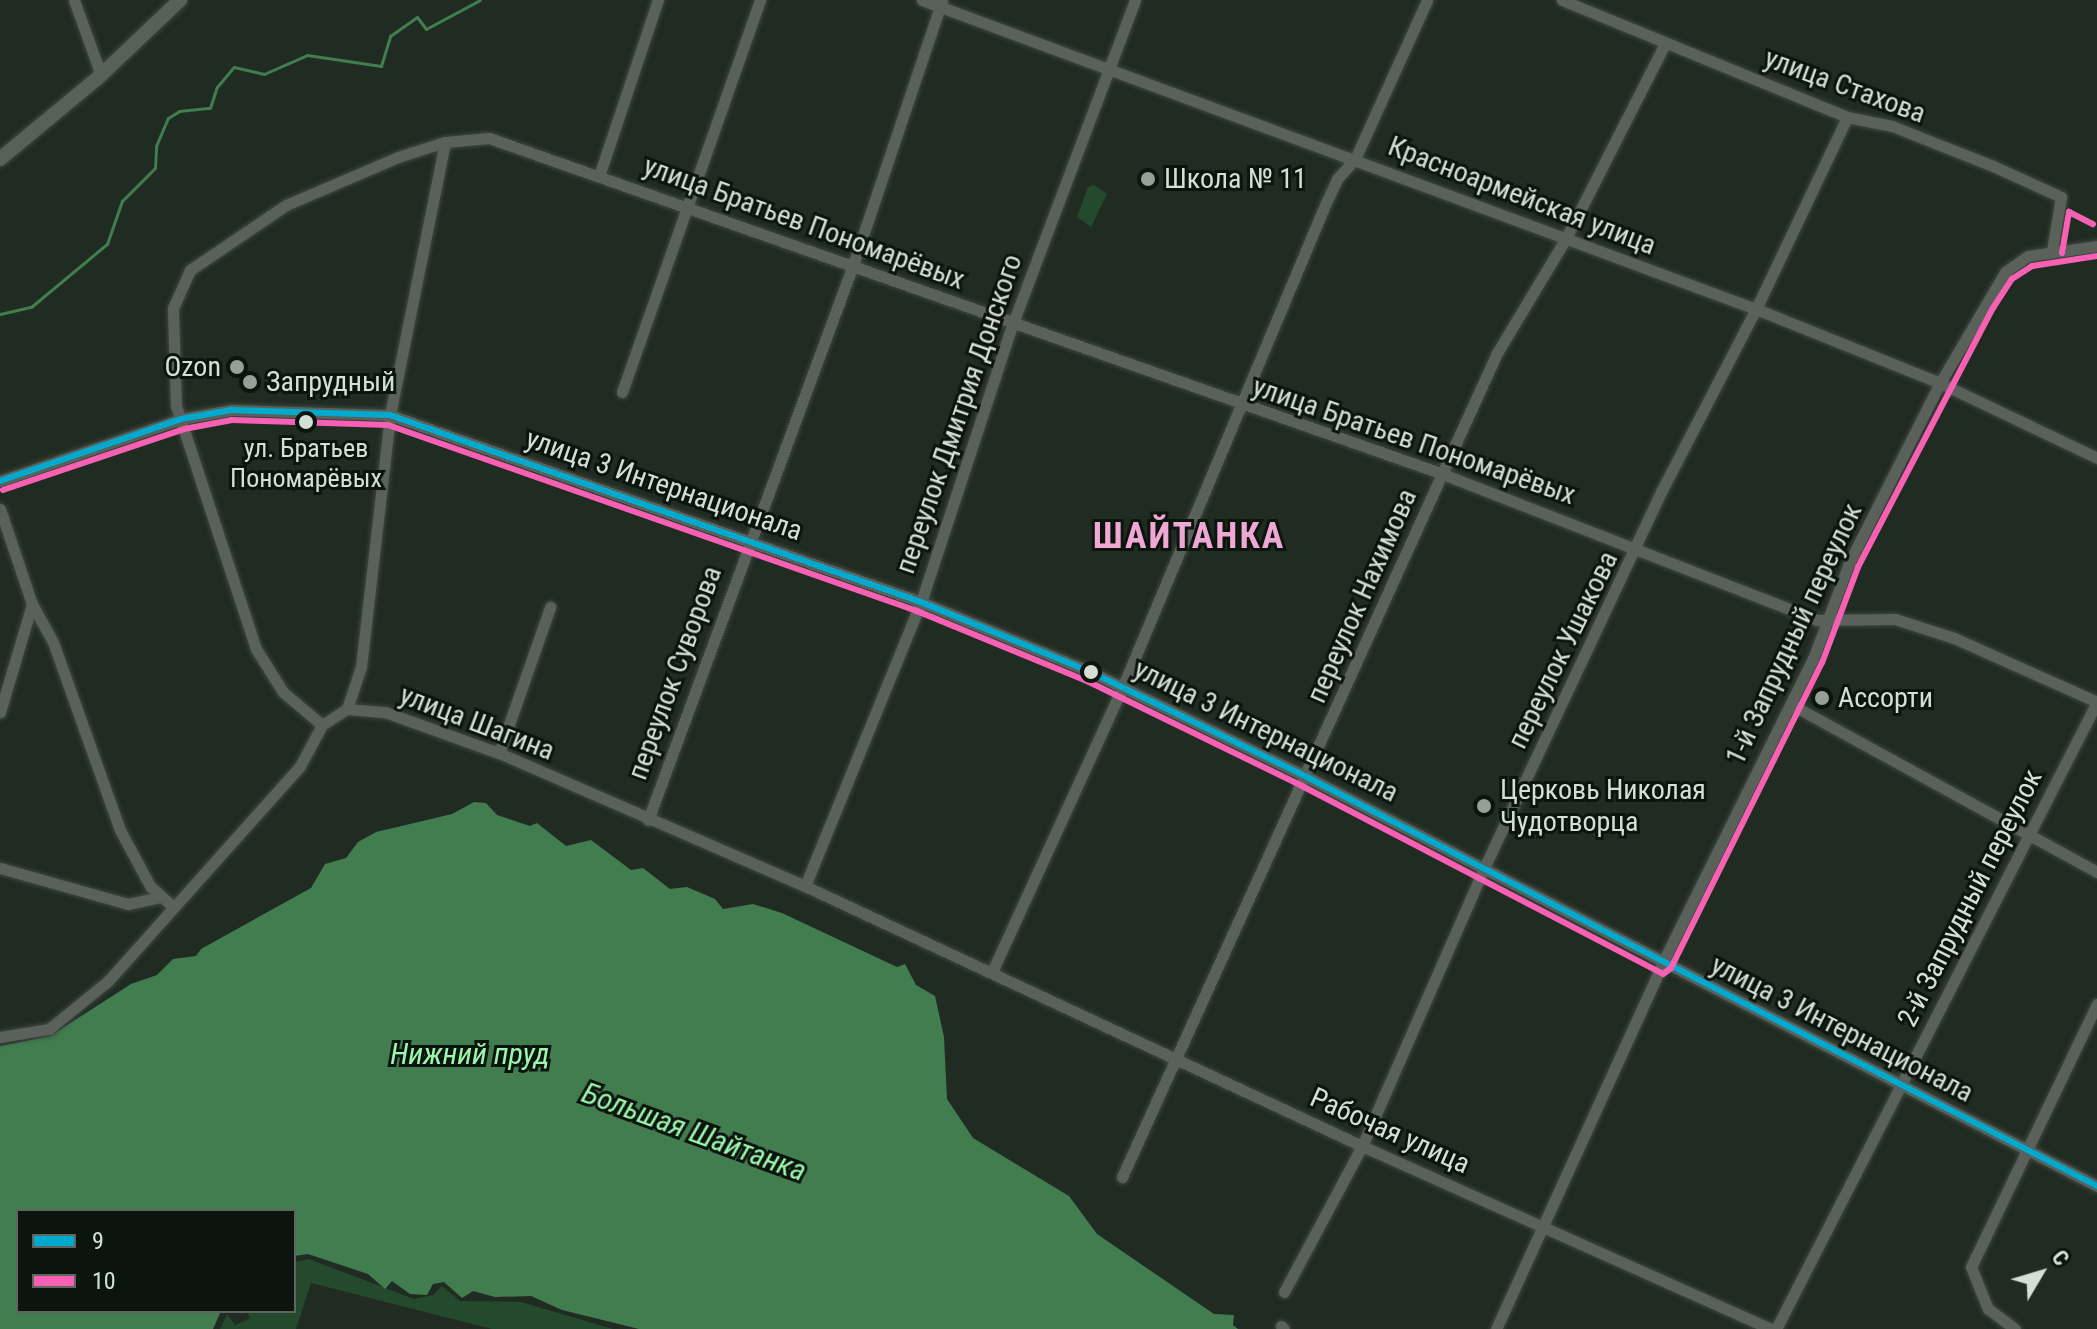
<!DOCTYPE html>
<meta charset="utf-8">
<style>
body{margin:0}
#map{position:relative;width:2097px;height:1329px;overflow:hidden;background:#202b22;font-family:"Roboto Condensed",sans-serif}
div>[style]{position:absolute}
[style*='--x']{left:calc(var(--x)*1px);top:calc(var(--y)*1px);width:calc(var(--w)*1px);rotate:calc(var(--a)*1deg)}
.green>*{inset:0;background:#234a2c}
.water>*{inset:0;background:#417d4f}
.stream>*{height:3px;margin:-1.5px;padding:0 1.5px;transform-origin:1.5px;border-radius:1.5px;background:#417d4f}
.roads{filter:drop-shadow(0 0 2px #3e4740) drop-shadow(0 0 2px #3e4740)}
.minor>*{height:11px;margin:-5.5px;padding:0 5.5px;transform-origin:5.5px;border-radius:5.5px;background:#59615a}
.major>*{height:14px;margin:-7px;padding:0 7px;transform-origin:7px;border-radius:7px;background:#566158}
.bus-1>*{height:6px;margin:-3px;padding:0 3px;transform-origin:3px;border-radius:3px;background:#00a9ce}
.bus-2>*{height:6px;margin:-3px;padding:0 3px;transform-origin:3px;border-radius:3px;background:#f860b3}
.dots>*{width:22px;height:22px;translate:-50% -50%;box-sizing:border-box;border:4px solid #0c140e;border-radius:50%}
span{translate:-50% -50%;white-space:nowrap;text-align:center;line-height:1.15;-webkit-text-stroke:6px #0c140e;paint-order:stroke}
.bus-label{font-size:26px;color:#d4e0d6}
.street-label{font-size:28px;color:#d4e0d6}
.poi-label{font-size:28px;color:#d4e0d6}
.left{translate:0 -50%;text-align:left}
.right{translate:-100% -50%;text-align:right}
.water-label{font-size:30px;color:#9cf7ae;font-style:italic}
.district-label{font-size:36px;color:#efa8d3;font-weight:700;letter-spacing:2px}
.legend{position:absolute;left:16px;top:1209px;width:280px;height:104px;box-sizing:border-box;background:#0c140e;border:2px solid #5c665e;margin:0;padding:10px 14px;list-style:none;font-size:24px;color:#d4e0d6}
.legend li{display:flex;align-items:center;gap:16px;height:40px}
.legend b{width:40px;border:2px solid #5c665e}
.north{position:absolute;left:2001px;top:1233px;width:80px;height:80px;-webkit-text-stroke:6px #0c140e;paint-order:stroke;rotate:52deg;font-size:22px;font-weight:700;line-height:32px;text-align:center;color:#d4e0d6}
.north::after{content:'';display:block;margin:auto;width:28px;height:36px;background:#d4e0d6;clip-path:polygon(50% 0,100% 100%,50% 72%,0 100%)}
</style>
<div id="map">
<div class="green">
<div style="clip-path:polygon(1094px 185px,1107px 194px,1091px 227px,1077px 217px,1088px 187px)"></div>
<div style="clip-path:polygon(309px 1259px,414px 1299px,433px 1295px,442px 1286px,460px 1301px,521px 1302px,613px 1329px,492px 1329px,311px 1283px,296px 1329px,220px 1329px,227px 1314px,235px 1325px,250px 1318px,247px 1311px,294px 1311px,294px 1262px)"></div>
</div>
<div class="water">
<div style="clip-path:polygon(474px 802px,486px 803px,497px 815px,530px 826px,537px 823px,566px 846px,591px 840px,631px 870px,643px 868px,670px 889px,687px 887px,715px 899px,723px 909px,753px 904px,782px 913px,897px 967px,905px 964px,916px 985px,935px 996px,944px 1037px,947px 1099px,973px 1138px,1069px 1196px,1097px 1234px,1214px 1314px,1234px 1315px,1233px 1325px,1238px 1329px,639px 1329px,562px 1310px,531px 1296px,495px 1297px,473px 1291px,462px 1298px,444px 1282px,433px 1284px,427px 1295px,410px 1294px,392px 1281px,385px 1289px,368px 1274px,308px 1254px,294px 1256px,294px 1211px,18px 1211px,18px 1311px,221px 1311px,213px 1329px,0 1329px,0 1046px,50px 1036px,131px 984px,157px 975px,173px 959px,196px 956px,201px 949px,311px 888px,325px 864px,346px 858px,358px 842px,376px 832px,452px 814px)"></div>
</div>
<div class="stream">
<div style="--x:0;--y:314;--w:32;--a:-13"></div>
<div style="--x:31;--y:307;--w:99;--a:-39.7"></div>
<div style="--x:107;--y:244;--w:46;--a:-70.8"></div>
<div style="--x:122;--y:201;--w:47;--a:-45"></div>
<div style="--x:155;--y:168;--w:22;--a:-87"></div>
<div style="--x:156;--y:146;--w:30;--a:-67"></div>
<div style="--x:168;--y:118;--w:13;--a:-32"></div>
<div style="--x:179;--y:111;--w:31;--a:-6"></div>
<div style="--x:210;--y:108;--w:22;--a:-72"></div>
<div style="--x:217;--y:87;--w:26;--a:-50"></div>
<div style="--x:234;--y:67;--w:31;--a:13"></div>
<div style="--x:264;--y:74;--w:47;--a:-23.8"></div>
<div style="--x:307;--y:55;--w:75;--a:8.5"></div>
<div style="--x:381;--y:66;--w:31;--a:-73"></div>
<div style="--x:390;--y:36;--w:33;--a:-35"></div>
<div style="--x:417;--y:17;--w:15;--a:53"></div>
<div style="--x:426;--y:29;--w:61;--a:-28.2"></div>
</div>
<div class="roads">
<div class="minor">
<div style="--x:74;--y:0;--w:80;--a:70.2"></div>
<div style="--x:922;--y:0;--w:889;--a:20.33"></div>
<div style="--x:1756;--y:309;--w:198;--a:21.9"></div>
<div style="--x:1940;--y:383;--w:174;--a:25.5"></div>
<div style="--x:1562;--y:0;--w:308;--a:22.3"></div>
<div style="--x:1847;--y:117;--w:46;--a:11.3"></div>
<div style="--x:1892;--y:126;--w:109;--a:21.6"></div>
<div style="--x:1993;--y:166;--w:75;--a:24.5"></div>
<div style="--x:2061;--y:197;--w:55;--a:99.5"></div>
<div style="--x:599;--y:176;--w:186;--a:-71.5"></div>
<div style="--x:622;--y:392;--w:416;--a:-70.6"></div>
<div style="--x:0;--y:481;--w:191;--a:-18.9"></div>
<div style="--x:181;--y:419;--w:51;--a:-10.2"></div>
<div style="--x:231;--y:410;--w:159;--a:1.8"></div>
<div style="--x:390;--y:415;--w:563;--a:19.4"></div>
<div style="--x:921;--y:602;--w:184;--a:22.4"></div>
<div style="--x:1091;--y:672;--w:240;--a:25.9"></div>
<div style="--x:1307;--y:777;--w:890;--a:27.37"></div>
<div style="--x:0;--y:509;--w:100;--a:71.4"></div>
<div style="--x:32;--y:604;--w:113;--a:106.5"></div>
<div style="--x:32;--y:604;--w:43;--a:61.1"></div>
<div style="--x:53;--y:642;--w:200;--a:70.4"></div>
<div style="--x:120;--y:830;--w:64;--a:61.8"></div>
<div style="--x:150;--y:886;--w:30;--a:42"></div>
<div style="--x:1792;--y:705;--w:348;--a:28.7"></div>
<div style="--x:347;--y:709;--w:44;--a:-71.6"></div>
<div style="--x:361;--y:667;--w:254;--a:-83.4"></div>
<div style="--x:390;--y:415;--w:278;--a:-78.6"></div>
<div style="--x:322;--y:725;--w:51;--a:-139.8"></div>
<div style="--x:283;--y:692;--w:51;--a:-122.1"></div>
<div style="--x:256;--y:649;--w:256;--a:-108.2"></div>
<div style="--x:176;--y:406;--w:98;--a:-91.8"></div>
<div style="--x:173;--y:308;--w:42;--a:-65.9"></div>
<div style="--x:190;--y:270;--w:116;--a:-34.1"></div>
<div style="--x:286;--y:205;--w:122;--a:-23.2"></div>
<div style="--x:398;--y:157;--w:49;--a:-17.7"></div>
<div style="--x:445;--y:142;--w:44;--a:-5.2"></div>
<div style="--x:489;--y:138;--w:1011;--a:19.4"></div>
<div style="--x:1443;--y:474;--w:401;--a:21.3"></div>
<div style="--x:1817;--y:620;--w:78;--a:-0.7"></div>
<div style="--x:1895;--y:619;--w:62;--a:17.9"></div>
<div style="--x:1954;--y:638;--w:157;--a:24.1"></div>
<div style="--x:499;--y:753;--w:155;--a:-70.7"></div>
<div style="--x:648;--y:820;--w:592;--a:-69.73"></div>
<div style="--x:853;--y:265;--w:279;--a:-71.4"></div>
<div style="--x:0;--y:868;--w:133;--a:15.7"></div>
<div style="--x:128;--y:904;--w:34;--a:-12"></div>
<div style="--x:805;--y:886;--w:307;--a:-67.8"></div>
<div style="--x:921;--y:602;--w:294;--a:-71.8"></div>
<div style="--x:1013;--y:323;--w:345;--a:-69.3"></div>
<div style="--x:992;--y:972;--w:315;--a:-65.4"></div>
<div style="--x:1123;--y:686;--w:522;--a:-67.22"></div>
<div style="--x:1325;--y:205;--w:29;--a:-65"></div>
<div style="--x:1337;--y:179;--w:27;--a:-48"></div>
<div style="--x:1355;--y:159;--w:175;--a:-65.6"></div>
<div style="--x:0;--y:1037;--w:50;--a:-9.3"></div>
<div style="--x:49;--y:1029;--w:76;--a:-39.1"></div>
<div style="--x:108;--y:981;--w:288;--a:-48.2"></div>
<div style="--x:300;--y:766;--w:47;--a:-61.8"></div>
<div style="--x:322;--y:725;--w:30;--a:-33"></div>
<div style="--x:347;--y:709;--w:38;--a:5"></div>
<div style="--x:385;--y:712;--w:121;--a:19.8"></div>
<div style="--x:499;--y:753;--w:334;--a:23.5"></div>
<div style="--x:805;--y:886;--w:615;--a:25.02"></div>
<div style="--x:1362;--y:1146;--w:448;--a:24.1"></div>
<div style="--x:1122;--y:1177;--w:905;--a:-65.53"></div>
<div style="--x:1497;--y:353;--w:134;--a:-59"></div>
<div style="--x:1566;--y:238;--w:218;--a:-63"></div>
<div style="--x:1284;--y:1292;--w:166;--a:-61.9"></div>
<div style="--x:1362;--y:1146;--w:304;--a:-66.3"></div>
<div style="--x:1484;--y:868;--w:418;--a:-64.8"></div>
<div style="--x:1662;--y:490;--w:204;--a:-62.6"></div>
<div style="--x:1756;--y:309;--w:212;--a:-64.6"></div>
<div style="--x:1281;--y:1326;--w:4;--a:45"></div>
<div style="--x:1496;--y:1329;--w:401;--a:-65.5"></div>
<div style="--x:1662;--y:964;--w:340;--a:-63.7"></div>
<div style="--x:1813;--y:659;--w:103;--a:-69.4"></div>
<div style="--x:1849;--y:563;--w:202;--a:-63.2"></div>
<div style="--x:1940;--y:383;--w:129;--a:-59.6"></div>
<div style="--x:2005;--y:272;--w:28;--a:-35"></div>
<div style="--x:2028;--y:256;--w:70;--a:-8.2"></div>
<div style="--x:1776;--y:1329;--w:704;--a:-62.89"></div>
<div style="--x:2015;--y:1329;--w:34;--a:-143"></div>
<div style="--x:1988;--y:1309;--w:45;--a:-112"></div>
<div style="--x:1971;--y:1267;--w:292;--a:-64.4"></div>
</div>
<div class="major">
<div style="--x:0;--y:159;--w:131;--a:-39.7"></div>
<div style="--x:101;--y:75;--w:109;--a:-43.5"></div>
</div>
</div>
<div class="bus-1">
<div style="--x:0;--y:481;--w:191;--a:-18.9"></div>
<div style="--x:181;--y:419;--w:51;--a:-10.2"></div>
<div style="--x:231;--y:410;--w:159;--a:1.8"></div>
<div style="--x:390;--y:415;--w:563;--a:19.4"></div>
<div style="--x:921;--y:602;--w:184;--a:22.4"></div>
<div style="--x:1091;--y:672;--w:240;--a:25.9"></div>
<div style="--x:1307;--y:777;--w:890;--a:27.37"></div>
</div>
<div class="bus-2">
<div style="--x:2062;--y:253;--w:42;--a:-80.3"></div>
<div style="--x:2069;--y:212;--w:27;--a:27"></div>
<div style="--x:3;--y:490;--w:191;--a:-18.6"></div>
<div style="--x:184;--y:429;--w:49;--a:-10.6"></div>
<div style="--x:232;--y:420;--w:156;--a:1.8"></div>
<div style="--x:388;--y:425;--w:561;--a:19.37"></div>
<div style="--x:917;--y:611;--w:184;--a:22.4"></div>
<div style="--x:1087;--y:681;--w:239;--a:26"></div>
<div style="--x:1302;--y:786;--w:407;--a:27.5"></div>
<div style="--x:1663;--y:974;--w:10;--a:-37"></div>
<div style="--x:1671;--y:968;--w:340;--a:-63.7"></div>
<div style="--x:1822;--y:663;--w:103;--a:-69.4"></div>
<div style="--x:1858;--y:567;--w:292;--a:-62.5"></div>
<div style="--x:1993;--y:308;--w:35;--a:-57"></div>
<div style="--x:2012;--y:279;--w:24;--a:-33"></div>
<div style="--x:2032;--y:266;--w:66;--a:-8.7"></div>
</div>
<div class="dots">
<div style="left:1148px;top:179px;background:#95a197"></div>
<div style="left:237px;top:367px;background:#95a197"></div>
<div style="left:250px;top:382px;background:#95a197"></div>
<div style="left:306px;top:422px;background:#d4e0d6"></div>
<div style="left:1091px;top:672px;background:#d4e0d6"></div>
<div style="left:1822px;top:698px;background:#95a197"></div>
<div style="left:1484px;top:806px;background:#95a197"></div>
</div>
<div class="bus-label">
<span style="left:306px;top:464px">ул. Братьев<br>Пономарёвых</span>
</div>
<div class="street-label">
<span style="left:1845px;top:86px;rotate:20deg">улица Стахова</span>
<span style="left:1522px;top:196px;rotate:21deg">Красноармейская улица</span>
<span style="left:804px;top:223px;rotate:20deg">улица Братьев Пономарёвых</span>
<span style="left:959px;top:414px;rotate:-71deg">переулок Дмитрия Донского</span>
<span style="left:1414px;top:441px;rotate:19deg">улица Братьев Пономарёвых</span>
<span style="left:664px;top:485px;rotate:19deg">улица 3 Интернационала</span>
<span style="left:1362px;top:596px;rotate:-66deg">переулок Нахимова</span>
<span style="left:1794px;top:634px;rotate:-65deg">1-й Запрудный переулок</span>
<span style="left:1563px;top:650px;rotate:-64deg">переулок Ушакова</span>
<span style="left:675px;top:673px;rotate:-70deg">переулок Суворова</span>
<span style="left:477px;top:723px;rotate:21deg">улица Шагина</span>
<span style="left:1266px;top:731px;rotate:26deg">улица 3 Интернационала</span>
<span style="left:1970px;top:898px;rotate:-63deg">2-й Запрудный переулок</span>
<span style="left:1842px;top:1029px;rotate:27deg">улица 3 Интернационала</span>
<span style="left:1390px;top:1131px;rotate:24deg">Рабочая улица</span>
</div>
<div class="poi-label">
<span class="left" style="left:1164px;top:179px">Школа № 11</span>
<span class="right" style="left:221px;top:367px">Ozon</span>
<span class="left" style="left:266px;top:382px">Запрудный</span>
<span class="left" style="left:1838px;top:698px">Ассорти</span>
<span class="left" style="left:1500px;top:806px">Церковь Николая<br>Чудотворца</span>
</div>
<div class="water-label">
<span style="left:470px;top:1054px">Нижний пруд</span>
<span style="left:694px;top:1132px;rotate:20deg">Большая Шайтанка</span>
</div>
<div class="district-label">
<span style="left:1189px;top:537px">ШАЙТАНКА</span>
</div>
<ul class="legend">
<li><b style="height:10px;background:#00a9ce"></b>9</li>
<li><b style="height:10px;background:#f860b3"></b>10</li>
</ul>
<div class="north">С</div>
</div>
